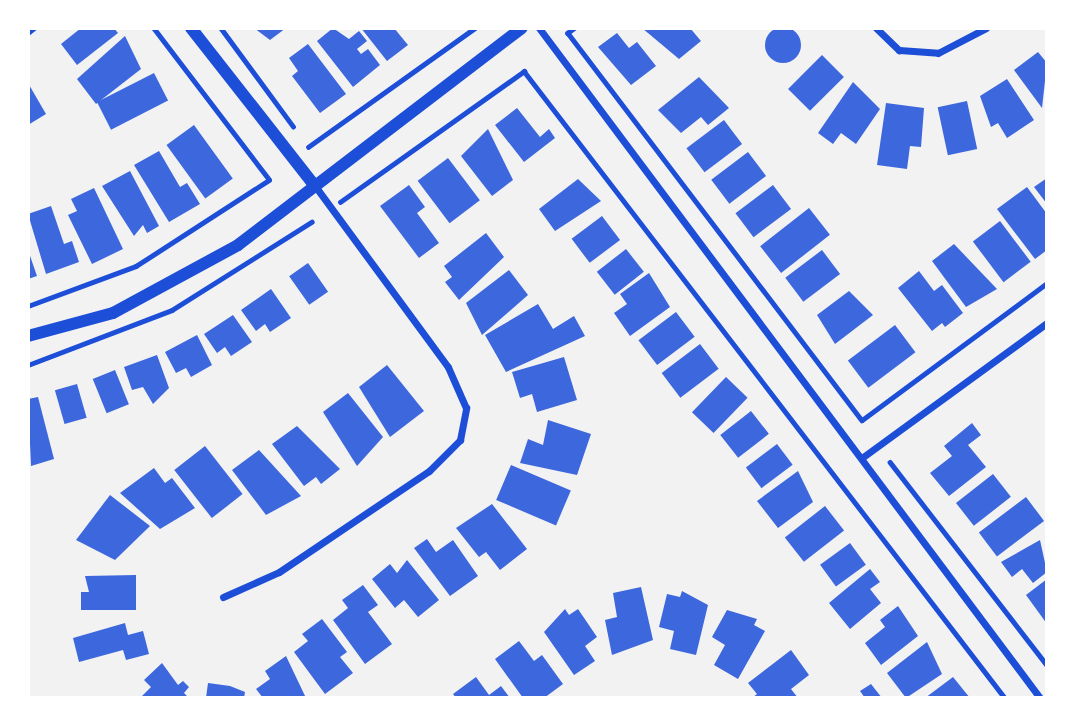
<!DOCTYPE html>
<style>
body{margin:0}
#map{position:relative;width:1075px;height:726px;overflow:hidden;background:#f2f2f2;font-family:"Roboto Condensed",sans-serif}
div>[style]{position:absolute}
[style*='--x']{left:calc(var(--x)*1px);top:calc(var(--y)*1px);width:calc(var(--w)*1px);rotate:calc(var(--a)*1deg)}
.building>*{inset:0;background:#3d67dc;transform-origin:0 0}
.round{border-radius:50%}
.path>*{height:4.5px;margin:-2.25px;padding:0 2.25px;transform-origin:2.25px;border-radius:2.25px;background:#1d4ed8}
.minor>*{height:7px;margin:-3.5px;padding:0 3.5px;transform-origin:3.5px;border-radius:3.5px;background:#1d4ed8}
.tertiary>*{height:12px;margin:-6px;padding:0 6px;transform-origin:6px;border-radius:6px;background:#1d4ed8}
span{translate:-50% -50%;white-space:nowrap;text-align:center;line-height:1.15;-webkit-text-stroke:5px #fff;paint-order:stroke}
.frame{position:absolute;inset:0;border:30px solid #fff;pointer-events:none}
</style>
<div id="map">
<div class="building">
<div class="round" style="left:765px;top:27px;width:36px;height:36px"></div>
<div style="clip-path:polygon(81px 28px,114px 28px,118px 33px,77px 65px,61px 44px)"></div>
<div style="clip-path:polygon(254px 28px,286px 28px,270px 40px)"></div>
<div style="clip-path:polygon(333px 28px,349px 39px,359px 31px,367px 41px,357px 49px,361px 54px,368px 49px,380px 65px,353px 87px,317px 41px)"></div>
<div style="clip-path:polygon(361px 28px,394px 28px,408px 45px,387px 61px)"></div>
<div style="clip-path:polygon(642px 28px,690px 28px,701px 41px,679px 59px)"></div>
<div style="clip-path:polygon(617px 33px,629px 48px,637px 42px,656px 66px,631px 85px,598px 47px)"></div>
<div style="clip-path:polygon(125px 36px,141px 69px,96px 104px,77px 79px)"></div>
<div style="clip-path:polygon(308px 44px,346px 94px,320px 113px,292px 76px,298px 71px,289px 58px)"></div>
<div style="clip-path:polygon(1038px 52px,1047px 63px,1042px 108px,1014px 70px)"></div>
<div style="left:822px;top:55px;width:31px;height:48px;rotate:45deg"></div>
<div style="left:154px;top:73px;width:31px;height:64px;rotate:63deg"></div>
<div style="clip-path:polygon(699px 77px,729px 108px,708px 125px,701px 117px,681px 133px,658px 110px)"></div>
<div style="clip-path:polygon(1007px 79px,1034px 120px,1007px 138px,998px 123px,991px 127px,980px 96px)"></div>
<div style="clip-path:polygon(853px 82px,880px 109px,856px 144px,841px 133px,833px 144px,818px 133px)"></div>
<div style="clip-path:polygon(28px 83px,46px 114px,28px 125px)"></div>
<div style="left:967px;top:101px;width:49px;height:30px;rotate:78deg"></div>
<div style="clip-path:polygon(886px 103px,924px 108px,921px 147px,910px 146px,907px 169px,877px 165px)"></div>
<div style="clip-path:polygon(517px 108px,540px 137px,549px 129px,555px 138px,524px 162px,495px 125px)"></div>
<div style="left:724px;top:120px;width:30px;height:47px;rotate:53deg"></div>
<div style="left:194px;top:125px;width:66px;height:34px;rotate:54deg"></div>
<div style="clip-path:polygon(488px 129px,513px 180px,492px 196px,461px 156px)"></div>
<div style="clip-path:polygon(159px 151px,180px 187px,187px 183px,200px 204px,169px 222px,134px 165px)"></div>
<div style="left:748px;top:152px;width:30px;height:46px;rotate:53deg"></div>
<div style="left:448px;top:158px;width:53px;height:38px;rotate:53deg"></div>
<div style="clip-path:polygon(130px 171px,159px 226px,147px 233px,143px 225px,134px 236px,102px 186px)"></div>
<div style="clip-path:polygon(1047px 178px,1047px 204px,1034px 187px)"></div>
<div style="clip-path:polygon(578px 179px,601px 201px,555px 231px,539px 209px)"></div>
<div style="clip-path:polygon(409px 185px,425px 207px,417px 213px,439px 243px,419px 258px,380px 206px)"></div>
<div style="left:773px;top:185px;width:30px;height:47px;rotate:53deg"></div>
<div style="clip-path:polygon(1027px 187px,1047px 214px,1047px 250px,1035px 259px,997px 209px)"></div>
<div style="clip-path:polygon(94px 188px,123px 249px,92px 264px,68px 215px,77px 211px,71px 199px)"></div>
<div style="clip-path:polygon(51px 206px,64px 244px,72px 241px,79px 262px,46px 274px,28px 214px)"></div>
<div style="left:809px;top:208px;width:34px;height:62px;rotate:52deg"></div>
<div style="left:602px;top:216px;width:30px;height:38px;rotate:53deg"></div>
<div style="left:1000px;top:221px;width:51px;height:34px;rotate:53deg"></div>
<div style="clip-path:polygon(486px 233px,504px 257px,459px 300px,445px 282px,452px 277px,444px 266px)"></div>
<div style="clip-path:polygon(954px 244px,997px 289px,966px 307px,932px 261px)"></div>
<div style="left:626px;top:249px;width:29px;height:37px;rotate:52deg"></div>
<div style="clip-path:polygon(28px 250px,37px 276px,28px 279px)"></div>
<div style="left:822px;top:250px;width:30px;height:46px;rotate:53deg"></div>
<div style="left:308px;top:263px;width:35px;height:23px;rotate:55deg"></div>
<div style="clip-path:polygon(509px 270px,528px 295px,482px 335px,466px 303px)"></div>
<div style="clip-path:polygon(919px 271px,934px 291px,942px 285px,963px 313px,945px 327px,942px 323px,932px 331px,898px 288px)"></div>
<div style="clip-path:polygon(649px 273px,670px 307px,630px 336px,614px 313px,627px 304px,620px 294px)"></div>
<div style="clip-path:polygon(271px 289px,291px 318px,270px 332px,265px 324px,256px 331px,241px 310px)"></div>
<div style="clip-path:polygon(849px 291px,873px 315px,835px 344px,817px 315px)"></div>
<div style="clip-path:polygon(538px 304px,553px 329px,574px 316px,585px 336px,506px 372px,485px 335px)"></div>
<div style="left:676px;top:312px;width:31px;height:47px;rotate:53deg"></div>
<div style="clip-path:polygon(233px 315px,252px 342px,231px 356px,225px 347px,217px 353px,204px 334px)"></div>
<div style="left:895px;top:325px;width:34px;height:59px;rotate:53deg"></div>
<div style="clip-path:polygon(197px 335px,212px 365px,191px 377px,186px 368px,176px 373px,165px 352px)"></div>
<div style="left:700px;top:344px;width:31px;height:48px;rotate:53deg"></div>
<div style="clip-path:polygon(157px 355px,169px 388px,153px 404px,143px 387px,132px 390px,124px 367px)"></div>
<div style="clip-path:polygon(564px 357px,577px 400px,537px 412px,532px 394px,520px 398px,512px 372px)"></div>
<div style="clip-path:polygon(387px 365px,424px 411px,390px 437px,359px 387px)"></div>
<div style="left:115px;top:370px;width:37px;height:24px;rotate:68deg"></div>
<div style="left:726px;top:377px;width:30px;height:49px;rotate:44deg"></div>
<div style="left:77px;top:384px;width:35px;height:23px;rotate:74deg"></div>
<div style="clip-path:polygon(348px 393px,383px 437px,357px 466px,323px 412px)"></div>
<div style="clip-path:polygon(38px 397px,54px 459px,31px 466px,28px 399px)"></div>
<div style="left:751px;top:411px;width:29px;height:39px;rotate:52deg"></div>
<div style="clip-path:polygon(548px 420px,591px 434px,577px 475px,520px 463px,528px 439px,543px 445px)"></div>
<div style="clip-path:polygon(972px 423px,981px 435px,968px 445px,986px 467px,949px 496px,930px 473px,952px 456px,944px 446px)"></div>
<div style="clip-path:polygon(297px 426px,340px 469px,321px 484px,316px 477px,304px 486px,272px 444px)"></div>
<div style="left:777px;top:444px;width:26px;height:39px;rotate:53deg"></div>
<div style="left:205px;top:446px;width:61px;height:39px;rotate:52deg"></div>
<div style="clip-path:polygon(259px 450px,301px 496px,266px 515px,232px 470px)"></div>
<div style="left:511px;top:465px;width:65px;height:38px;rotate:23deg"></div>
<div style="clip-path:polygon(154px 468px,165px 483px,172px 478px,195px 508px,160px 529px,120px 493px)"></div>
<div style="clip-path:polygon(798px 471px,813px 502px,778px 528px,757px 501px)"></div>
<div style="left:993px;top:474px;width:29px;height:47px;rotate:52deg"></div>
<div style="clip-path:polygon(110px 495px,150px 526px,115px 560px,76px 540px)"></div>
<div style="left:1026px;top:497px;width:30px;height:59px;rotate:53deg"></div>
<div style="clip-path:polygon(492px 504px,527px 549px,500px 570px,486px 552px,479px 557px,456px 528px)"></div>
<div style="left:825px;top:506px;width:31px;height:51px;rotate:52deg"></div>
<div style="clip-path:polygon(427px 539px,436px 552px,453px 540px,478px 576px,450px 596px,414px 548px)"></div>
<div style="clip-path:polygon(1040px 540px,1047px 572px,1033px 583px,1022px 569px,1012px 577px,1001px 562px)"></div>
<div style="left:850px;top:543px;width:27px;height:37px;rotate:54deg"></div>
<div style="clip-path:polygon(407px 560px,439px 600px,418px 617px,404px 600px,395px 608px,372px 579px,390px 564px,397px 573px)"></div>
<div style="clip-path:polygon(870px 569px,880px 582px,870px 589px,881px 603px,850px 629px,829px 603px)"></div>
<div style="clip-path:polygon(136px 575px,136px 610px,81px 610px,81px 592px,89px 592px,85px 576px)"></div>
<div style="clip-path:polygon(1047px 579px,1047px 624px,1026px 595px)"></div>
<div style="clip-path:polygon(363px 585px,378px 605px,368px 612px,392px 644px,365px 664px,333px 620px,348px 608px,342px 600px)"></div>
<div style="clip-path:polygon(641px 587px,653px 640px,612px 655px,605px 620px,617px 617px,613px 593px)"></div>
<div style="clip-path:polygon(682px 591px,708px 605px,696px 655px,670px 649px,674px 631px,659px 627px,667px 594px,680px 597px)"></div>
<div style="clip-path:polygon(898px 606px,918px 636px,881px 665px,865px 643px,885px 627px,880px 620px)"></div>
<div style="clip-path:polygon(565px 609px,569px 615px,578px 609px,597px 637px,585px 646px,595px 661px,574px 675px,544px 632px)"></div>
<div style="clip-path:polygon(727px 610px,757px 619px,754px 625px,765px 631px,738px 679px,714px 665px,725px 645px,712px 637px)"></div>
<div style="clip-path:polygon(322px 619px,347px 652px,340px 657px,353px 673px,325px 694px,294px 652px,308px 641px,302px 634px)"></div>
<div style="clip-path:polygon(125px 623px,128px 635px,143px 631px,149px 654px,126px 660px,123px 650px,79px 662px,73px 638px)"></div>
<div style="clip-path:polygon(519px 641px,534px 661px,542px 655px,563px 684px,544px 698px,523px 698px,495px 659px)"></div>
<div style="clip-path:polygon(927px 642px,942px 674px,906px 698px,887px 673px)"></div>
<div style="clip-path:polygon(791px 650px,809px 675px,791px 689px,798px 698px,752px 698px,757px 694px,748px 683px)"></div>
<div style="clip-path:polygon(286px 656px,306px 698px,263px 698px,256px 689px,270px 679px,265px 671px)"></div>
<div style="clip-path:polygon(162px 663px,178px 685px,183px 681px,189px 687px,184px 693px,189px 698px,142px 696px,151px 687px,144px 680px)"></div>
<div style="clip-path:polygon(476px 677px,489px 695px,501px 686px,510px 698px,456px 698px,453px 694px)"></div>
<div style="clip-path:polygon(953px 677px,970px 698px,925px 698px)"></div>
<div style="clip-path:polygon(208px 683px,230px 686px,245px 692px,244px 698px,206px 698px)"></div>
<div style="clip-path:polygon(871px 684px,882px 698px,865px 698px,860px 691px)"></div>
</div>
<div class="path">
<div style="--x:221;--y:28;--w:122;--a:53.7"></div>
<div style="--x:575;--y:28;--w:9;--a:144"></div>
<div style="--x:568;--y:33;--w:486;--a:52.8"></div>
<div style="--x:862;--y:420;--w:230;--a:-36.5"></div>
<div style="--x:28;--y:33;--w:8;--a:-40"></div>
<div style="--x:308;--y:147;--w:205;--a:-35.5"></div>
<div style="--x:340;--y:202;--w:226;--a:-35.4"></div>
<div style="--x:524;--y:71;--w:790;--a:52.51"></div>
<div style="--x:28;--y:306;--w:115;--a:-20.3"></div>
<div style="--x:136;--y:266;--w:158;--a:-32.9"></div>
<div style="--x:269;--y:180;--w:191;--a:-127.3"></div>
<div style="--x:28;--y:365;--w:154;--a:-20.9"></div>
<div style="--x:172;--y:310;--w:165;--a:-32.3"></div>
<div style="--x:890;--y:462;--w:257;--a:52.3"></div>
</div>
<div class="minor">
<div style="--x:539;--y:28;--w:837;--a:53.21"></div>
<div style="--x:876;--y:28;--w:32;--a:44"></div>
<div style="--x:899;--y:50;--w:39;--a:4"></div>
<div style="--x:938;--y:53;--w:54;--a:-27.5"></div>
<div style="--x:863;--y:457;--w:228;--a:-36.1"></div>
<div style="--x:223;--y:597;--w:61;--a:-24.1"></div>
<div style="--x:279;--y:572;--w:181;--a:-34"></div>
<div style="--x:429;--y:471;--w:44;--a:-45"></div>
<div style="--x:460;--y:440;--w:33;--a:-79"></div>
<div style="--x:466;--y:408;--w:45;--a:-113.7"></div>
<div style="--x:448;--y:367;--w:225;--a:-126.3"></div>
</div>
<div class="tertiary">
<div style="--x:191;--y:28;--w:201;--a:51.9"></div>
<div style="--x:28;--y:336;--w:88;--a:-15.1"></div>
<div style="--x:113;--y:313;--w:142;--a:-28.5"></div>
<div style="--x:238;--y:245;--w:357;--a:-37.4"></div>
</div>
<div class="frame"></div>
</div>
